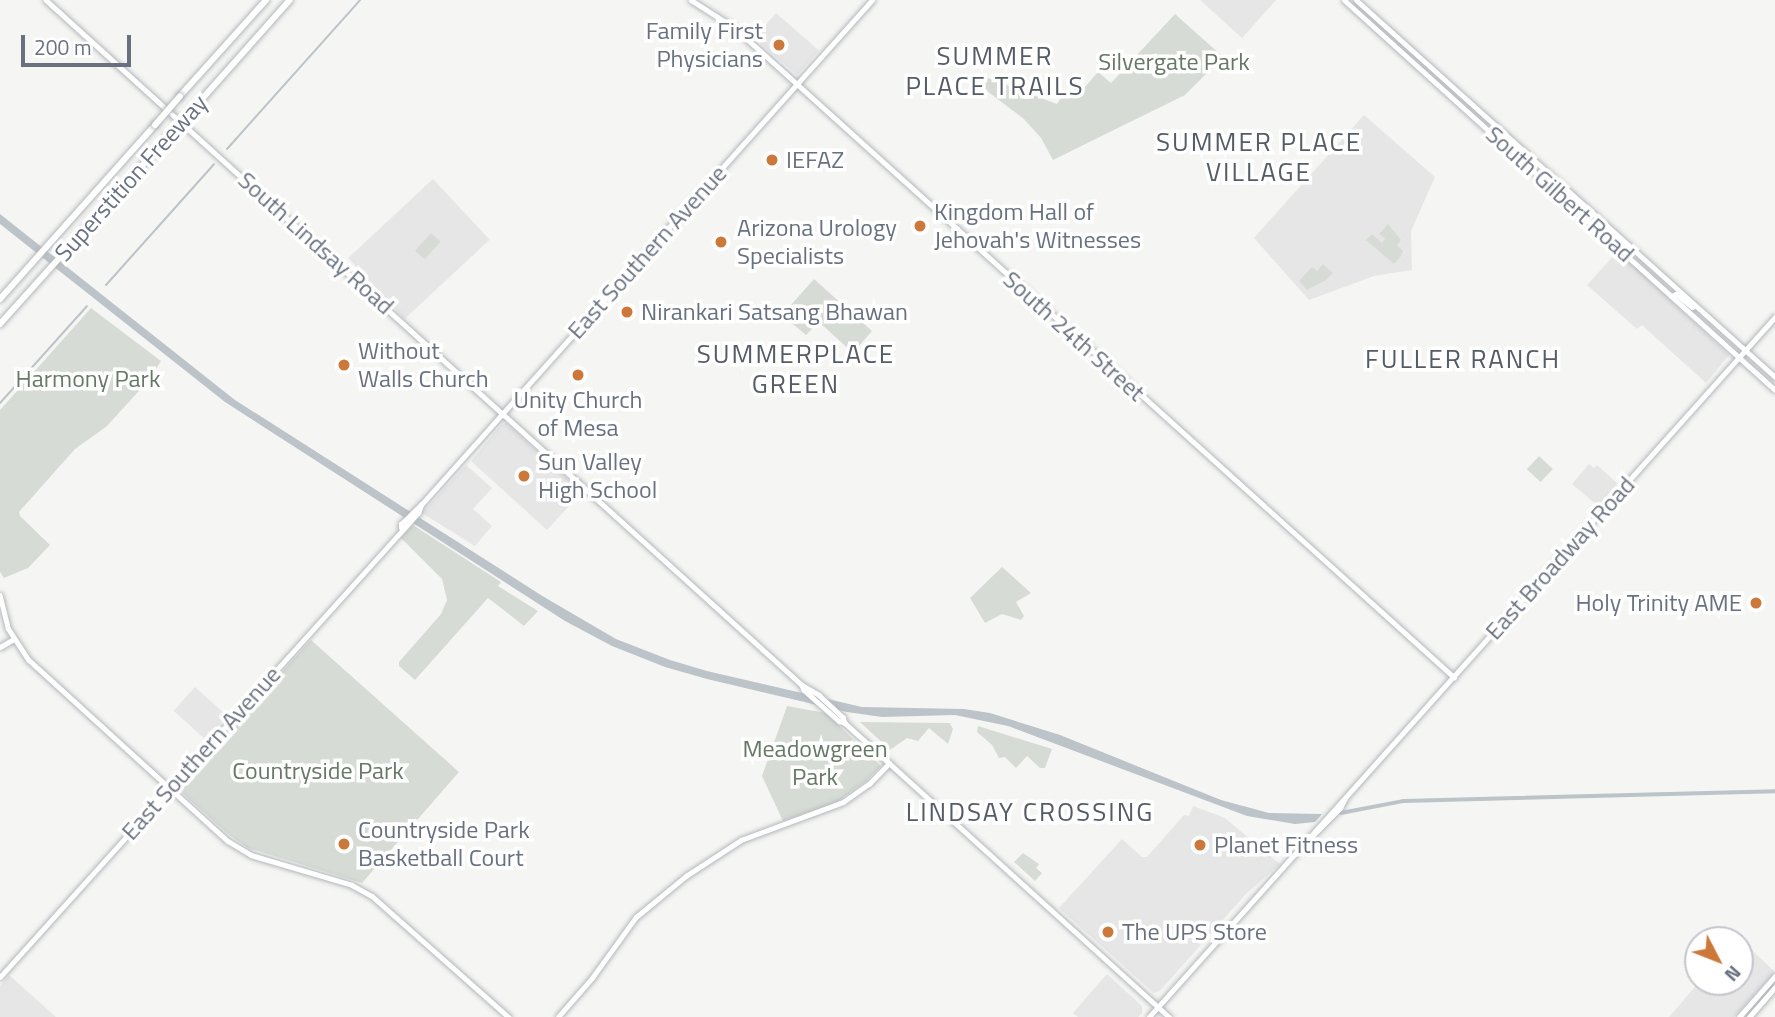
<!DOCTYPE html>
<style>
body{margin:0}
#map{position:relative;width:1775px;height:1017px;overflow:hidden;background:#f5f6f3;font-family:"Titillium Web",sans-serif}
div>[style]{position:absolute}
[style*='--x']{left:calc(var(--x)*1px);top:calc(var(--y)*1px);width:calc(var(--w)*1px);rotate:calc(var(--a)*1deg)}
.built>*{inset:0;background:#e6e6e6;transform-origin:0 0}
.green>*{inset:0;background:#d6dcd5;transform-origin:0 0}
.water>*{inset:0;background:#bcc3c9}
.stream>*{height:2px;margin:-1px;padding:0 1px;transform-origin:1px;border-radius:1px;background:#bcc3c9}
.canal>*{height:3.5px;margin:-1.75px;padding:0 1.75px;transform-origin:1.75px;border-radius:1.75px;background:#bcc3c9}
.roads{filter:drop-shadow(0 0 2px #b4b7bc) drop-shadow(0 0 2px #b4b7bc)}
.secondary>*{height:4.5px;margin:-2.25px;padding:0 2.25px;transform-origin:2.25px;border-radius:2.25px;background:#fff}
.primary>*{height:5px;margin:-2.5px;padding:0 2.5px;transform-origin:2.5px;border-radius:2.5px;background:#fff}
.highway>*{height:6px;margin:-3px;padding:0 3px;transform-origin:3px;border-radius:3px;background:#fff}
.bridges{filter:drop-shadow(0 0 2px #b5b6ba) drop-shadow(0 0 2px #b5b6ba)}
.highway-bridge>*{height:6px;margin:-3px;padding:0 3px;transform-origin:3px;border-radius:3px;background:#fff}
.dots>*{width:19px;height:19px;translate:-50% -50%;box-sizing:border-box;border:4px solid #fff;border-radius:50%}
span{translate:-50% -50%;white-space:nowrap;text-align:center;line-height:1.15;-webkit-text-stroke:7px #fff;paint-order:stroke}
.poi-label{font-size:24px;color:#697180}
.right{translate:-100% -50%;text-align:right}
.left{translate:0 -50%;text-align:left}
.park-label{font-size:24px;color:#677867}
.street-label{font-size:24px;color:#697180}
.neighbourhood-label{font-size:26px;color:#555c66;letter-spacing:2px}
.north{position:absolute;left:1684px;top:926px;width:70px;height:70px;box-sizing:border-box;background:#fff;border:2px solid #c3c6cc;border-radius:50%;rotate:132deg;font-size:19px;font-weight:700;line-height:28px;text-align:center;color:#697180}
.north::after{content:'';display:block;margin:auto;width:24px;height:32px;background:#cd783b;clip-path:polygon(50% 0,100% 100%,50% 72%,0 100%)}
.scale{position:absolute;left:21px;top:35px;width:110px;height:32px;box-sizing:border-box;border:4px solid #697180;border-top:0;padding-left:9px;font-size:21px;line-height:24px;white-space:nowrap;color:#697180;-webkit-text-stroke:5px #fff;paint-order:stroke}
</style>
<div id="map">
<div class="built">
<div style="clip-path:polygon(1200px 0,1276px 0,1242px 38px)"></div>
<div style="left:776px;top:13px;width:57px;height:33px;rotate:41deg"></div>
<div style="clip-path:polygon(1364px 115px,1435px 177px,1411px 231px,1412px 270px,1374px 276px,1309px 300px,1254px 238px)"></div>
<div style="left:433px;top:179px;width:83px;height:116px;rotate:47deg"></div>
<div style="clip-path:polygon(1618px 251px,1729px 355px,1706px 383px,1642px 325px,1637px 329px,1587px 285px)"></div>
<div style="clip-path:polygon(506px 423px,582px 492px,547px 530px,471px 461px,501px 425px)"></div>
<div style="clip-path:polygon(1589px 464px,1594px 468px,1597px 465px,1617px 483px,1599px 507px,1572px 484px)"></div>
<div style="clip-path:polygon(466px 465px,492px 488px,473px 509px,492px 526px,475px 546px,422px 513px)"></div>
<div style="left:195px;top:687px;width:43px;height:32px;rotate:42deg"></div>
<div style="clip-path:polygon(1193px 806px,1225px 818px,1280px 864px,1245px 895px,1160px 991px,1154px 993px,1059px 908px,1122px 839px,1142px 857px,1147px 857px,1184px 815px,1189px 816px)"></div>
<div style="clip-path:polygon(1738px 937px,1775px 972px,1734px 1017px,1669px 1017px,1699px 982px,1740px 982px)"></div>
<div style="clip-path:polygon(1107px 974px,1142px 1006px,1142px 1013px,1138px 1017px,1078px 1017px,1073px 1013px)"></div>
<div style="clip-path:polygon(9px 975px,56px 1017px,0 1017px,0 986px)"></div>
</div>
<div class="green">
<div style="clip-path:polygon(1175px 14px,1221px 55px,1221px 59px,1185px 95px,1053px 160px,1041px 138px,1024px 119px,983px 88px,988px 78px,1057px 104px,1064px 93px,1077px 96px,1098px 72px,1111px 83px)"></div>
<div style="clip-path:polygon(1388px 224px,1401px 240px,1397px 245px,1403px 251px,1401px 256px,1394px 264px,1366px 240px,1372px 234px,1382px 243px,1385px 239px,1379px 234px)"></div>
<div style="left:431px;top:233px;width:13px;height:24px;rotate:42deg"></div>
<div style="clip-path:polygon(1323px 264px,1333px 273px,1326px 280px,1307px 290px,1299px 281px,1312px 267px,1317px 271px)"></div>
<div style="clip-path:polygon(814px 279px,872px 331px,853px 353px,819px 322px,806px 335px,782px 315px)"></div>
<div style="clip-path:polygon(91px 308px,161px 361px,149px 380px,106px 427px,75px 449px,19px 512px,20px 516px,50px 545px,28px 568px,4px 578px,0 572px,0 410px)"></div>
<div style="left:1539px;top:456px;width:19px;height:18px;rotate:43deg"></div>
<div style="clip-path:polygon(413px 525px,501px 582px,498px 586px,538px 611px,524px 626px,488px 598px,415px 680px,399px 666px,399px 662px,441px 614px,447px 600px,442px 579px,401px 538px)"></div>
<div style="clip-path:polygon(1002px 567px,1031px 593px,1016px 602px,1024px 616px,1021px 620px,1002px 614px,985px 623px,970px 598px)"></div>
<div style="clip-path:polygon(311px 640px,459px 772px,362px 883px,248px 848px,228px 834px,179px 790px,183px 781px)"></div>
<div style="clip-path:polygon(787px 706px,826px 713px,881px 766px,866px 781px,837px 802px,783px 821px,762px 776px)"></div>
<div style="clip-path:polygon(860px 722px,950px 723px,953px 729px,948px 744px,929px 728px,918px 741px,907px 738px,890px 750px)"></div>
<div style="clip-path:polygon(978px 726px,1052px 749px,1045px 768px,1040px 768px,1027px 756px,1016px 768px,1005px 757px,999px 758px,992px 745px,977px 732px)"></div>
<div style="clip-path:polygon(1023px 853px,1039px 864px,1036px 868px,1042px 873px,1035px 881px,1014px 862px)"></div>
</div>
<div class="water">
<div style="clip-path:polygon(0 214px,235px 400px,544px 597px,616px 639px,670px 660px,707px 671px,862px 707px,964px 709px,990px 713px,1060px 735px,1221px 800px,1269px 813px,1322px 814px,1315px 822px,1295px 824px,1247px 816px,1008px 726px,955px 715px,882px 717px,847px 712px,707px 679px,665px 667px,612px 646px,565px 621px,225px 402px,0 224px)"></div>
</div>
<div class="stream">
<div style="--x:227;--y:149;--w:200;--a:-48.2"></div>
<div style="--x:106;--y:285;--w:162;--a:-48.2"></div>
<div style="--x:0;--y:403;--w:130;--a:-48.1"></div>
</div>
<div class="canal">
<div style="--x:1341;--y:813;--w:64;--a:-10.8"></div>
<div style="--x:1404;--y:801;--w:371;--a:-1.5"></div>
</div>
<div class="roads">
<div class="secondary">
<div style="--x:46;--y:0;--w:1020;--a:42.18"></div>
<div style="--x:802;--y:685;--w:20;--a:30"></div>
<div style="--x:819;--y:695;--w:33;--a:43"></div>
<div style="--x:843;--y:717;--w:6;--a:72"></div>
<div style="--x:691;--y:0;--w:52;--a:32.5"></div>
<div style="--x:735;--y:28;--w:969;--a:42.07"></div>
<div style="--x:401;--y:528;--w:4;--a:-90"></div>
<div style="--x:401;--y:524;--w:28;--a:-44"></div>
<div style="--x:421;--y:505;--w:677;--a:-48.23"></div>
<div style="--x:0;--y:595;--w:34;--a:76"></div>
<div style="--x:8;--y:628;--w:38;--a:57"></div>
<div style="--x:29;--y:660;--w:269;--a:42.3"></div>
<div style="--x:228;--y:841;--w:27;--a:31"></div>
<div style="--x:251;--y:855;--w:105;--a:16.5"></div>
<div style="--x:352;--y:885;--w:23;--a:29"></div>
<div style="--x:372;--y:896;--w:183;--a:41.5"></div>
<div style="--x:0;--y:647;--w:16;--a:-30"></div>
<div style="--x:802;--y:685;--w:5;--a:68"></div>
<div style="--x:804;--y:690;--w:47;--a:41.5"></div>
<div style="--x:839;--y:721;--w:6;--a:18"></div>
<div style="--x:845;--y:723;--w:438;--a:42.2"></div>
<div style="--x:1312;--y:836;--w:40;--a:-45"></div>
<div style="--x:1340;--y:808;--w:11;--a:-63"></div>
<div style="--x:0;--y:977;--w:625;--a:-47.99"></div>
<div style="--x:418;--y:513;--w:9;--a:-69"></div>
<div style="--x:558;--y:1017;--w:52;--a:-48.9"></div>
<div style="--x:592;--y:978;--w:75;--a:-54.2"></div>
<div style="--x:636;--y:917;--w:65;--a:-39.4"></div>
<div style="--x:686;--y:876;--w:66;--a:-33.2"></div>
<div style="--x:741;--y:840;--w:109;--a:-20.4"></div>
<div style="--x:843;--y:802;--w:32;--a:-35"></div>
<div style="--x:869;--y:784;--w:29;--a:-46"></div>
<div style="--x:1149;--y:1017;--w:939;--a:-48.19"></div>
</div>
<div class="primary">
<div style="--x:1344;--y:0;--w:581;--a:42.14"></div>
<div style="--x:1356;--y:0;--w:564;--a:41.98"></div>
<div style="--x:1671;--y:296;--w:5;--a:-22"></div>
<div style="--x:1676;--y:294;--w:21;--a:39"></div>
<div style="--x:1739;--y:1017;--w:55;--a:-48.7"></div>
<div style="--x:1749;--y:1017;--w:40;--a:-49"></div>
</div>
<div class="highway">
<div style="--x:180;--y:96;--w:129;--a:-48.1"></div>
<div style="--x:194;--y:108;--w:144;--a:-48.4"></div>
<div style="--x:0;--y:299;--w:233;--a:-48.3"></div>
<div style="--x:0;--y:324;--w:251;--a:-48.1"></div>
</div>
</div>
<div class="bridges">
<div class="highway-bridge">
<div style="--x:155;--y:125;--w:38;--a:-49"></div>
<div style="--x:168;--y:137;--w:39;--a:-48"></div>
</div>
</div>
<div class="dots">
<div style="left:779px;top:45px;background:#cd783b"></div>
<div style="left:772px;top:160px;background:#cd783b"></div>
<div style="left:920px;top:226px;background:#cd783b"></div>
<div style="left:721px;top:242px;background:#cd783b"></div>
<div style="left:627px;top:312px;background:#cd783b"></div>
<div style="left:344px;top:365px;background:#cd783b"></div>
<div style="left:578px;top:375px;background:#cd783b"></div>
<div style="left:524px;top:476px;background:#cd783b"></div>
<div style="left:1756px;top:603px;background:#cd783b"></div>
<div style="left:344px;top:844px;background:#cd783b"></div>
<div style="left:1200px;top:845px;background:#cd783b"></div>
<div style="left:1108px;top:932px;background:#cd783b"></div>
</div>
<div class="poi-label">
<span class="right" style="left:763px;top:45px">Family First<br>Physicians</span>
<span class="left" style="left:786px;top:160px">IEFAZ</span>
<span class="left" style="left:934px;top:226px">Kingdom Hall of<br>Jehovah's Witnesses</span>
<span class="left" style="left:737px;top:242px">Arizona Urology<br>Specialists</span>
<span class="left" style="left:641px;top:312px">Nirankari Satsang Bhawan</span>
<span class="left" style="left:358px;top:365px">Without<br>Walls Church</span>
<span style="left:578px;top:414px">Unity Church<br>of Mesa</span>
<span class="left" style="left:538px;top:476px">Sun Valley<br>High School</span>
<span class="right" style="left:1742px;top:603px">Holy Trinity AME</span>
<span class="left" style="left:358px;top:844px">Countryside Park<br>Basketball Court</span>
<span class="left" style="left:1214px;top:845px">Planet Fitness</span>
<span class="left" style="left:1122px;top:932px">The UPS Store</span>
</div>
<div class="park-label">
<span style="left:1174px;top:62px">Silvergate Park</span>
<span style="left:88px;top:379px">Harmony Park</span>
<span style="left:815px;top:763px">Meadowgreen<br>Park</span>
<span style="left:318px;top:771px">Countryside Park</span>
</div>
<div class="street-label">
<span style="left:131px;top:178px;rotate:-48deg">Superstition Freeway</span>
<span style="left:1560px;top:194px;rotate:42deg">South Gilbert Road</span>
<span style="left:316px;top:243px;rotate:42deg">South Lindsay Road</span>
<span style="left:647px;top:252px;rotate:-48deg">East Southern Avenue</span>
<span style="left:1074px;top:336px;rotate:42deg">South 24th Street</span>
<span style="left:1560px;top:558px;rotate:-48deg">East Broadway Road</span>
<span style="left:201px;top:753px;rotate:-48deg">East Southern Avenue</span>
</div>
<div class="neighbourhood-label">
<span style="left:995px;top:71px">SUMMER<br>PLACE TRAILS</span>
<span style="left:1259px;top:157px">SUMMER PLACE<br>VILLAGE</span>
<span style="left:796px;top:369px">SUMMERPLACE<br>GREEN</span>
<span style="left:1463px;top:359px">FULLER RANCH</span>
<span style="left:1030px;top:812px">LINDSAY CROSSING</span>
</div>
<div class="north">N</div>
<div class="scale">200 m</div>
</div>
